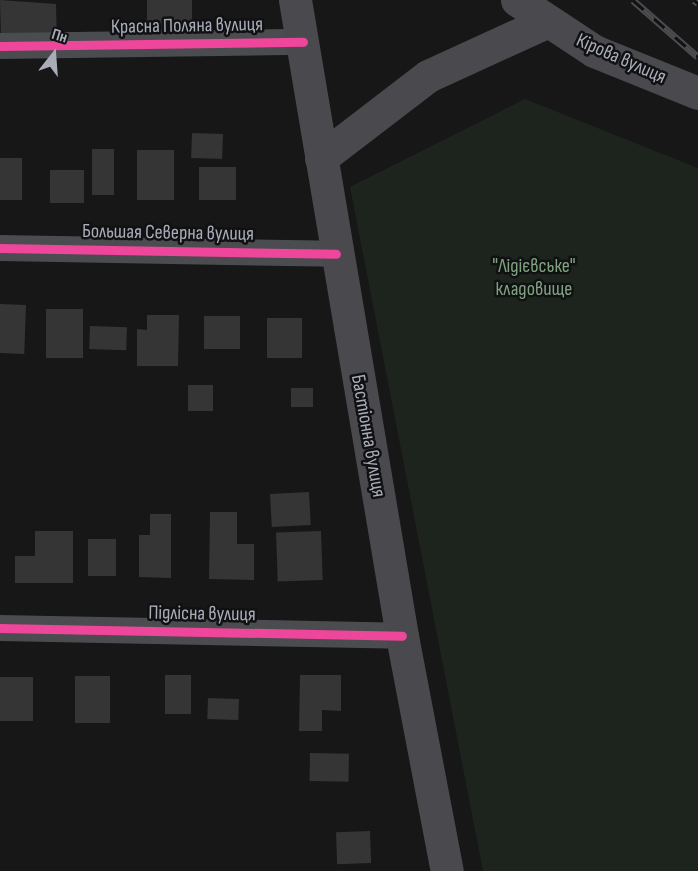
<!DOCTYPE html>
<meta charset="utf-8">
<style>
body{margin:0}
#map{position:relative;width:698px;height:871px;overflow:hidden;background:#171717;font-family:"Sofia Sans Condensed",sans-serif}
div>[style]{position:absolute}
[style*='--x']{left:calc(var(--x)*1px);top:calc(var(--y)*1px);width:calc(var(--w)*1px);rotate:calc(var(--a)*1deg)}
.green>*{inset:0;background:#1d241e}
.building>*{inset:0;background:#353536;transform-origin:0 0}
.minor>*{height:26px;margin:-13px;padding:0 13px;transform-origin:13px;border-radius:13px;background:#4b4c50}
.secondary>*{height:33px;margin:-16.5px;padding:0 16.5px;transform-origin:16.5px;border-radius:16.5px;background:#4a4a4e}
.rail>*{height:7px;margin-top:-3.5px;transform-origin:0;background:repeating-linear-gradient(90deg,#111113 0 14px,#4b4c4f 0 28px);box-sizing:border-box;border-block:2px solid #4b4c4f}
.cycleway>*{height:9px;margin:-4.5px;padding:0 4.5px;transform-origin:4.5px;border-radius:4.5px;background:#ed469a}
span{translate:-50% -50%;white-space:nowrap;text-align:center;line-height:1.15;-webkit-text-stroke:5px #111113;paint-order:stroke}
.street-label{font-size:20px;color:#a8adb8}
.park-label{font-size:20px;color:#7fa381}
.north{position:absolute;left:24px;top:24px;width:60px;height:60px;-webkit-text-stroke:4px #111113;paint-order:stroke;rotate:17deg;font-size:16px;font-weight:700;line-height:24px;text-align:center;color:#a8adb8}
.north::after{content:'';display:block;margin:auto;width:21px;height:27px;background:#a8adb8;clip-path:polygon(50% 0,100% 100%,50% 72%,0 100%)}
</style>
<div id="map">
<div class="green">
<div style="clip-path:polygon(525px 99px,698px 168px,698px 871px,483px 871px,350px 187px)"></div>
</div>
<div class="building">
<div style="clip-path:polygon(0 0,56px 4px,57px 45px,1px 38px)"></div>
<div style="left:147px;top:0;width:45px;height:41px"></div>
<div style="left:192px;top:133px;width:31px;height:25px;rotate:2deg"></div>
<div style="left:92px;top:149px;width:22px;height:46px"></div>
<div style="left:137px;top:150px;width:37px;height:50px"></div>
<div style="left:0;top:158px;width:22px;height:42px"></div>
<div style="left:199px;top:167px;width:37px;height:33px"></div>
<div style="left:50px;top:170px;width:34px;height:33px"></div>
<div style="left:0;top:304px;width:26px;height:49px;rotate:2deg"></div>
<div style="left:46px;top:309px;width:37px;height:49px"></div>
<div style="clip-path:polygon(147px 315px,179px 315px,178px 366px,137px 366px,137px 329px,147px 330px)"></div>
<div style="left:204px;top:316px;width:36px;height:33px"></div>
<div style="left:267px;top:318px;width:35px;height:40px"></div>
<div style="left:90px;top:326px;width:37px;height:23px;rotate:2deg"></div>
<div style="left:188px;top:385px;width:25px;height:26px"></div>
<div style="left:291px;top:388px;width:22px;height:19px"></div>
<div style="left:309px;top:492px;width:33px;height:39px;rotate:87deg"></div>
<div style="clip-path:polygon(210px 512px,237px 512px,237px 544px,254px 544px,254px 580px,209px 579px)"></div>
<div style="clip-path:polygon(150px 514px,171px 514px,171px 578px,139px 577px,139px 535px,150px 535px)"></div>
<div style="clip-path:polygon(35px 531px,73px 531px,73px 583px,15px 583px,15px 556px,35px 556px)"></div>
<div style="left:321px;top:531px;width:49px;height:45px;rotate:88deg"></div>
<div style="left:88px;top:539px;width:28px;height:37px"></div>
<div style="left:165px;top:675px;width:26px;height:39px"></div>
<div style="clip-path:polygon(300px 675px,341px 675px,341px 711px,322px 710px,322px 731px,299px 731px)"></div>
<div style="left:75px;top:676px;width:35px;height:47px"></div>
<div style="left:0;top:677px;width:33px;height:44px"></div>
<div style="left:208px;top:698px;width:31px;height:21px;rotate:2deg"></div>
<div style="left:310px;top:753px;width:39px;height:28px;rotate:1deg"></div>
<div style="left:370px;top:831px;width:32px;height:34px;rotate:88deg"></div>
</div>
<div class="minor">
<div style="--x:0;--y:46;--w:303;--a:-0.8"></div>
<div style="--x:0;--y:248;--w:336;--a:1"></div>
<div style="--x:0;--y:628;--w:402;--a:1.1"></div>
</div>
<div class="secondary">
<div style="--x:295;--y:0;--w:645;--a:80.45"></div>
<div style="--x:402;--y:636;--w:239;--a:79.2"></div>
<div style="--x:517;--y:0;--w:92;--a:33.5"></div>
<div style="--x:594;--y:51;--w:112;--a:22"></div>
<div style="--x:321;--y:158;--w:135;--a:-37.5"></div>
<div style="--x:428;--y:76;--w:130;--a:-24.6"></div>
</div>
<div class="rail">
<div style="--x:633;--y:0;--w:86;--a:41.2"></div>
<div style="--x:694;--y:0;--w:5;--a:37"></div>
</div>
<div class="cycleway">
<div style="--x:0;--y:46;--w:303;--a:-0.8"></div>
<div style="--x:0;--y:248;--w:336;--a:1"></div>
<div style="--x:0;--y:628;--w:402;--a:1.1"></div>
</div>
<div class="street-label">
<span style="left:187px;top:26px;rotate:-1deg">Красна Поляна вулиця</span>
<span style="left:621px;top:59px;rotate:24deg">Кірова вулиця</span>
<span style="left:168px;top:233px;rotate:1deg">Большая Северна вулиця</span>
<span style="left:368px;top:436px;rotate:80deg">Бастіонна вулиця</span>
<span style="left:202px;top:614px;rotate:1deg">Підлісна вулиця</span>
</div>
<div class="park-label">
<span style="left:534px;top:278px">"Лідієвське"<br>кладовище</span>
</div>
<div class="north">Пн</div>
</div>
